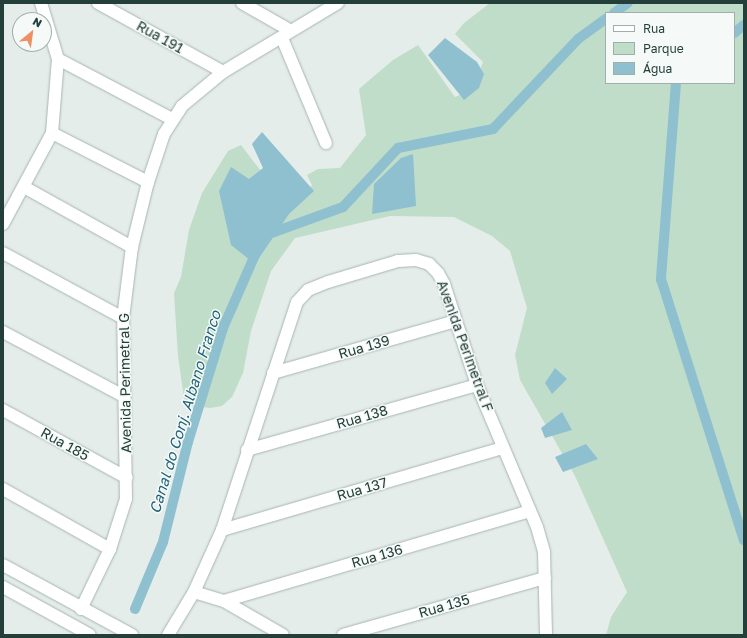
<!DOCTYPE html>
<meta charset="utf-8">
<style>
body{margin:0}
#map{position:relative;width:747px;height:638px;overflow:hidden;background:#e5edea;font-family:"Golos Text",sans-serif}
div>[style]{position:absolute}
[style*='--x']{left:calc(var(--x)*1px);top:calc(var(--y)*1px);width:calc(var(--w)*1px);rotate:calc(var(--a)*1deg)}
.green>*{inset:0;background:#bfddc9}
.water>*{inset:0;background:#8fc0d0}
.canal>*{height:10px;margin:-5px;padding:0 5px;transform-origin:5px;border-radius:5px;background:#8fc0d0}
.roads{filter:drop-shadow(0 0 1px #a7b5b2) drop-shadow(0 0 1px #a7b5b2)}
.minor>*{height:12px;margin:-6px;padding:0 6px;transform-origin:6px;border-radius:6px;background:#fff}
span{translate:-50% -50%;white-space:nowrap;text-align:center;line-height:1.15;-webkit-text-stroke:3px #f5faf8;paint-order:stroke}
.street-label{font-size:14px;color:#243f3a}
.water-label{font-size:15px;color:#206379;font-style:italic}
.frame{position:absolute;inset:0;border:4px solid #243f3a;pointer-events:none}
.legend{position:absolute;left:605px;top:12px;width:130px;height:72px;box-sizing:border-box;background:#f5faf8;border:1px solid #a1afac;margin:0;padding:5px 7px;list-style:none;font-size:12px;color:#243f3a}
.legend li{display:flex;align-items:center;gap:8px;height:20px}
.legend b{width:20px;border:1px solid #a1afac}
.north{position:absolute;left:12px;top:12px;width:40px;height:40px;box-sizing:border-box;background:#f5faf8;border:1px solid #a1afac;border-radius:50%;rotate:29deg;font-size:11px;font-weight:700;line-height:16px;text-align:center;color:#243f3a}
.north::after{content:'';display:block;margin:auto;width:14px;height:18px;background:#ed9063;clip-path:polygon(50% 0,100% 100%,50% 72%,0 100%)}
</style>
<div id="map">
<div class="green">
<div style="clip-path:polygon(evenodd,490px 3px,744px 3px,744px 635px,606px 635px,611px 617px,627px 592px,575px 476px,520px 380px,515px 355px,527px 308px,510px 251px,492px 236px,454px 217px,390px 216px,295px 238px,271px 271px,251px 331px,243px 373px,232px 397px,222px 406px,210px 408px,185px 405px,178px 356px,174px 293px,181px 277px,189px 230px,202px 193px,228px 151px,241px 145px,279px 195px,299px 199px,312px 185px,307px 175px,318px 169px,340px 168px,366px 135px,359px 89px,393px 60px,418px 45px,455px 97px,472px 90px,483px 62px,455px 34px,464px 23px,490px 3px,606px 13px,734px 13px,734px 83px,606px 83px,606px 13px)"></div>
</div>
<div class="water">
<div style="clip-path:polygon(445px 38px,477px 62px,484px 74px,479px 88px,464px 100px,428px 55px)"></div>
<div style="clip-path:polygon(262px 132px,314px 191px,289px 214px,255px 264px,231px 245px,219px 191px,231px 167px,249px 179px,263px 168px,252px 144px)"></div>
<div style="clip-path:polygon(413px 154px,416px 206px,372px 214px,374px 184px,401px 158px)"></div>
<div style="clip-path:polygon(555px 368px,567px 379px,552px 394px,545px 383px)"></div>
<div style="clip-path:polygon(562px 412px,572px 430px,545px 438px,541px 428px)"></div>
<div style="clip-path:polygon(586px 444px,598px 459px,563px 472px,555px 457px)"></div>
</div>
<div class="canal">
<div style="--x:614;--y:13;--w:17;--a:-36"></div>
<div style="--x:734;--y:33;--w:13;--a:-39"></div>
<div style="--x:676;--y:83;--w:197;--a:94.4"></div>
<div style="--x:661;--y:279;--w:274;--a:72.4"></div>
<div style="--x:266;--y:235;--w:82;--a:-20"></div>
<div style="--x:343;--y:207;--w:81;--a:-47"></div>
<div style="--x:398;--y:148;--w:97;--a:-11.3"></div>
<div style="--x:493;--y:129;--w:124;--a:-46.6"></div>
<div style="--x:578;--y:39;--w:34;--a:-36"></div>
<div style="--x:135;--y:609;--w:73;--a:-67.3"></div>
<div style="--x:163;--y:542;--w:103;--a:-76"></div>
<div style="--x:188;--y:442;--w:119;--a:-72.9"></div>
<div style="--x:223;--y:328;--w:85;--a:-66.4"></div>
</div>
<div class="roads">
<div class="minor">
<div style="--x:98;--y:3;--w:143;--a:28.9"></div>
<div style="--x:242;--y:3;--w:56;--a:29.7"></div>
<div style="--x:282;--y:38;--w:114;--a:67.3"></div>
<div style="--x:58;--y:59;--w:129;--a:27.8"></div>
<div style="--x:52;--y:133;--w:108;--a:27"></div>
<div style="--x:24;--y:187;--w:124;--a:29.1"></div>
<div style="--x:3;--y:224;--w:103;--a:-61.7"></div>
<div style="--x:52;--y:133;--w:74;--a:-85.4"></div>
<div style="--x:58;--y:59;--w:59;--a:-106.9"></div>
<div style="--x:3;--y:253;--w:136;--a:28.4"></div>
<div style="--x:3;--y:332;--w:138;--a:28"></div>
<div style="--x:273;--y:373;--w:189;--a:-15.9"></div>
<div style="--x:3;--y:410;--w:141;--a:28.7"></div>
<div style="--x:247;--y:450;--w:239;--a:-15.8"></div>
<div style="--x:3;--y:489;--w:123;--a:29.3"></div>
<div style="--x:222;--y:530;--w:293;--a:-16.3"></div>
<div style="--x:3;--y:565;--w:147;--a:28.5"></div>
<div style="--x:3;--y:587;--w:99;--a:28.9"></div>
<div style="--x:194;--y:592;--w:31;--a:17"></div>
<div style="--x:224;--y:601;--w:68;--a:30"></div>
<div style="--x:224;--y:601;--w:319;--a:-16.4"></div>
<div style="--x:81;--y:609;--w:67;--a:-64.2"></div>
<div style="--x:110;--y:549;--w:52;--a:-72.3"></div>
<div style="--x:126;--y:499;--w:181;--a:-90.9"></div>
<div style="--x:123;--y:318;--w:72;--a:-82.8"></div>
<div style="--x:132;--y:247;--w:67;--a:-76.2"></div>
<div style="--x:148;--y:182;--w:51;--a:-71.6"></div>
<div style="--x:164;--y:134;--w:33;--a:-57"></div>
<div style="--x:182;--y:106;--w:53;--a:-39.7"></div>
<div style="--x:223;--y:72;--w:134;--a:-31"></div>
<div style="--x:168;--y:635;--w:50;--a:-58.8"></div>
<div style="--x:194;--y:592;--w:68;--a:-65.7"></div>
<div style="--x:222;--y:530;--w:240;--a:-71.8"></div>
<div style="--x:297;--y:302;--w:16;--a:-47"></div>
<div style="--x:308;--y:290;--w:22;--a:-22"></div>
<div style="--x:328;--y:282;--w:73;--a:-16.7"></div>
<div style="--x:398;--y:261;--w:18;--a:-3"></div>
<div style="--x:416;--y:260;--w:14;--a:17"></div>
<div style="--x:429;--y:264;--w:13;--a:45"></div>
<div style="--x:438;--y:273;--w:13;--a:61"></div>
<div style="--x:444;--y:284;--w:106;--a:71.9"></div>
<div style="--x:477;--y:385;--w:154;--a:67.1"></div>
<div style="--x:537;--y:527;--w:26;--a:74"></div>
<div style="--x:544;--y:552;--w:83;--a:88.6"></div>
<div style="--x:343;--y:635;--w:210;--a:-15.8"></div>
</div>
</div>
<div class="street-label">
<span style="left:160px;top:37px;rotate:29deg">Rua 191</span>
<span style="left:465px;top:346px;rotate:70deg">Avenida Perimetral F</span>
<span style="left:364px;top:347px;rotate:-16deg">Rua 139</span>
<span style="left:125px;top:383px;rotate:-91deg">Avenida Perimetral G</span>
<span style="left:362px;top:417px;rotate:-16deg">Rua 138</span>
<span style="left:65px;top:444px;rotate:29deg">Rua 185</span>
<span style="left:362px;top:489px;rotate:-16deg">Rua 137</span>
<span style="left:377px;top:556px;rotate:-16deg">Rua 136</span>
<span style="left:444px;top:606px;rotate:-16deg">Rua 135</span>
</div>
<div class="water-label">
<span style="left:185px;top:412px;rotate:-73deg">Canal do Conj. Albano Franco</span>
</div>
<div class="frame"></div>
<ul class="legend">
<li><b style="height:5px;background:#fff"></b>Rua</li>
<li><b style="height:11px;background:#bfddc9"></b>Parque</li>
<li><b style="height:11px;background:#8fc0d0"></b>Água</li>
</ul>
<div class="north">N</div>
</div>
